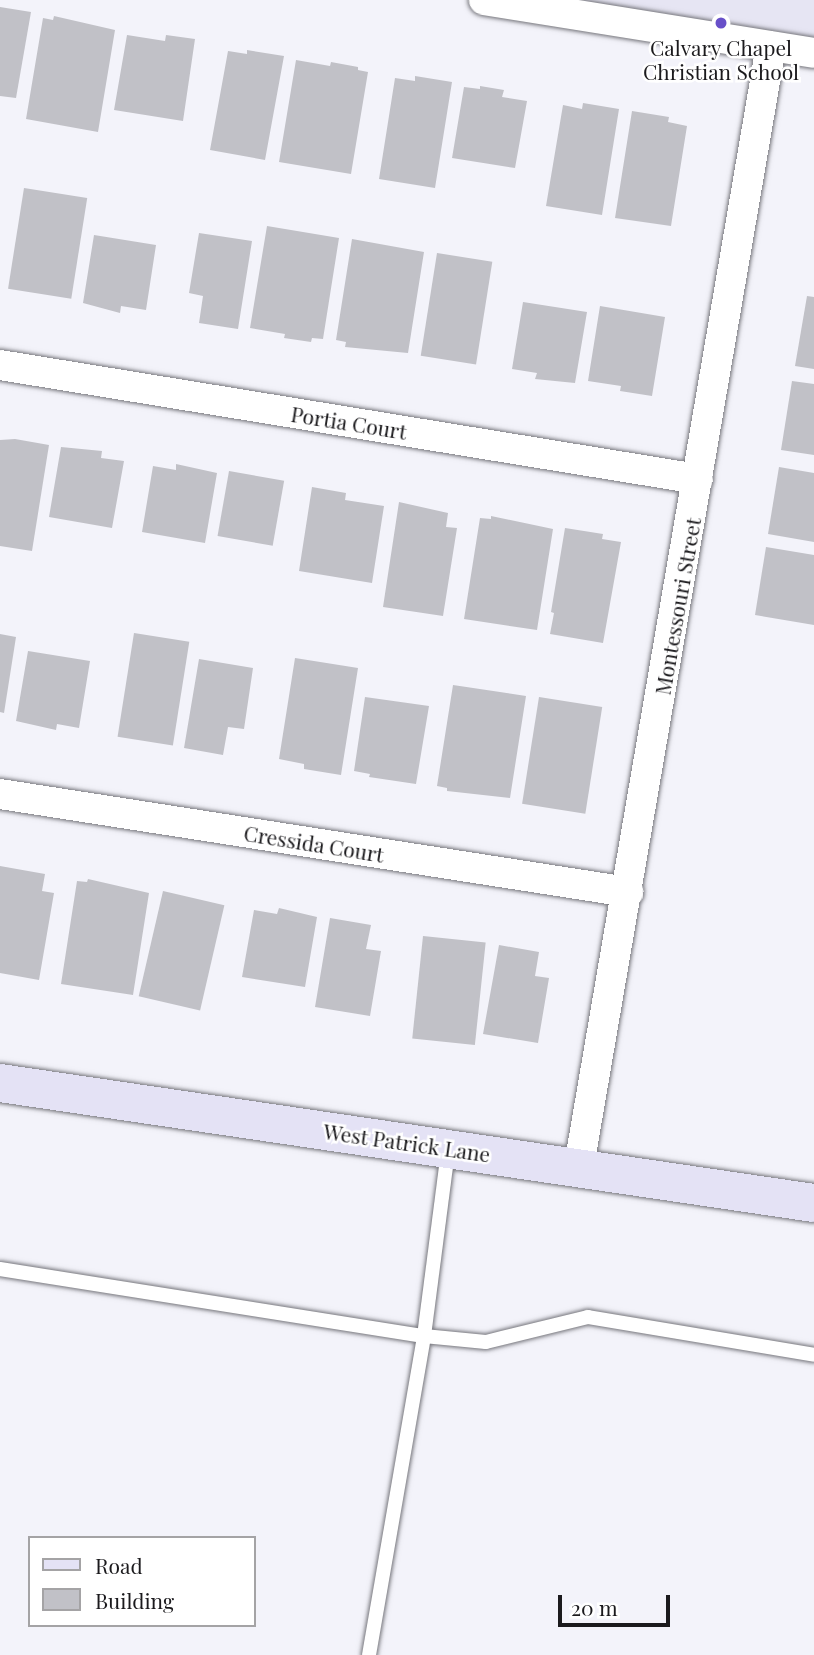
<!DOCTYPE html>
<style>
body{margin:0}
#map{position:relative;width:814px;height:1655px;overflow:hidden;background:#f3f3fa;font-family:"Playfair Display",serif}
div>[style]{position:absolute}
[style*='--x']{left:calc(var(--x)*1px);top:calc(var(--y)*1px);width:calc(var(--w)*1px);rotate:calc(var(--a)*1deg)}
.built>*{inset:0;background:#e6e5f3}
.building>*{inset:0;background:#c1c1c7;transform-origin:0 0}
.roads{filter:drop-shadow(0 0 2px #77777d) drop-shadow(0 0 2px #77777d)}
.lane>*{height:14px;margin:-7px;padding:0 7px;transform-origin:7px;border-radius:7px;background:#fff}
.street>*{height:30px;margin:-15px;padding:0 15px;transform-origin:15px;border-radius:15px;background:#fff}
.secondary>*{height:38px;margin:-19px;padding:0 19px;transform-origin:19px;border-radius:19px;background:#e4e2f5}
.dots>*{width:19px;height:19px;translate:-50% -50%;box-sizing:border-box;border:4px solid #fff;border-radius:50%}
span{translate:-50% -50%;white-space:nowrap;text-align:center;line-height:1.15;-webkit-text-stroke:5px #fff;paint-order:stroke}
.poi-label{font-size:21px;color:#1b1a1d}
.street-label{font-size:21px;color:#1b1a1d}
.legend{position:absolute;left:28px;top:1536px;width:228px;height:91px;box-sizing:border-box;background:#fff;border:2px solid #a4a3a5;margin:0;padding:9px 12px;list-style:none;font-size:21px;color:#1b1a1d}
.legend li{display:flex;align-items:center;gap:14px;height:35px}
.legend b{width:35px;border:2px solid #a4a3a5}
.scale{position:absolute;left:558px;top:1595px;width:112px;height:32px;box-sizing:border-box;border:4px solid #1b1a1d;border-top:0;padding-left:9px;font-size:21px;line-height:24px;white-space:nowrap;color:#1b1a1d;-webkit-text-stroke:5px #fff;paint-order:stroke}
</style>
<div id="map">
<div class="built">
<div style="clip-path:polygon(484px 0,814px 0,814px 55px)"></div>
</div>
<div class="building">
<div style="clip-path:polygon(0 7px,31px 12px,16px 98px,0 96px)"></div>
<div style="clip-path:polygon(54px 16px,115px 30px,98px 132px,26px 119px,43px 18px,53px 20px)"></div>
<div style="clip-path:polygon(127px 35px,165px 41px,166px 35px,195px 39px,183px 121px,114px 110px)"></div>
<div style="clip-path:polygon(247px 50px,284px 56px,265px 160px,210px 150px,228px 51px,247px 54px)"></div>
<div style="clip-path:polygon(296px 60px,330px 66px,331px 62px,358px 67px,358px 70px,368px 72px,351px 174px,279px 162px)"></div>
<div style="clip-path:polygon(415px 76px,452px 82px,435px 188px,379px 179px,395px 78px,415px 81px)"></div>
<div style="clip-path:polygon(480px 86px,504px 90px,502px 97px,527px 101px,515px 168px,452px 158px,464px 87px,480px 89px)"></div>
<div style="clip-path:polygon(583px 103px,619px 109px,602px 215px,546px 206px,563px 105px,582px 109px)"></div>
<div style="clip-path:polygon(632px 111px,669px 117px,668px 122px,687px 126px,671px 226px,615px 218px)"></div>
<div style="left:24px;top:188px;width:64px;height:102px;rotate:9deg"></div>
<div style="clip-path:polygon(267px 226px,339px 238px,323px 339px,312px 338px,311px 342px,284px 338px,285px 334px,250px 328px)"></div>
<div style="clip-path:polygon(199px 233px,252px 241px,238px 329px,199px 323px,203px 296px,189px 293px)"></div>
<div style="clip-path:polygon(94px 235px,156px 245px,146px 310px,121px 306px,120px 313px,83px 303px)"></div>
<div style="clip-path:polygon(352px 239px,424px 252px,408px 353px,345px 347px,346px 342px,336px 340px)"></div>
<div style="left:437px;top:253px;width:56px;height:104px;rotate:9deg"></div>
<div style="clip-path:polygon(807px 296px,814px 297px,814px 369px,795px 366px)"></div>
<div style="clip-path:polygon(523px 302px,587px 312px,575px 383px,535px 379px,537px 373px,512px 369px)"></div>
<div style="clip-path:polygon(600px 306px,665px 317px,652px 396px,620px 391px,621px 386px,588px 381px)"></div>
<div style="clip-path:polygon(792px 381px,814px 384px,814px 455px,781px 450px)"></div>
<div style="clip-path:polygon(15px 439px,49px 445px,32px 551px,0 546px,0 440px)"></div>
<div style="clip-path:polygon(61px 447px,102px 451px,101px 458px,124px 461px,112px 528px,49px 517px)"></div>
<div style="clip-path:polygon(176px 464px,217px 473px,205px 543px,142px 532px,153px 466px,176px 470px)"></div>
<div style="clip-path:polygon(779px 467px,814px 473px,814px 542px,768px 534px)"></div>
<div style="left:229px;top:471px;width:56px;height:66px;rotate:10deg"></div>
<div style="clip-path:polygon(312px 487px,346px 493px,345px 500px,384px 506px,372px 583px,299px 571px)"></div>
<div style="clip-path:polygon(399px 502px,448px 513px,446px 527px,457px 528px,443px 616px,383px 607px)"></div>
<div style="clip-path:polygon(491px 516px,553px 529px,537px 630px,464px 619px,480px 518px,491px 519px)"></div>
<div style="clip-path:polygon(565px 528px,603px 534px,602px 539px,621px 542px,603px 643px,550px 634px,554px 613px,551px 612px)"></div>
<div style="clip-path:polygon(766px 547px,814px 555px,814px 625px,755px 615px)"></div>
<div style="left:134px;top:633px;width:56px;height:105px;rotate:9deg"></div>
<div style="clip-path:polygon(0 634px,16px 637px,4px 713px,0 712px)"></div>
<div style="clip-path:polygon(28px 651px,90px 661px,79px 728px,57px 724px,56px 730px,16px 721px)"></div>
<div style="clip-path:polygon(295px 658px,358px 668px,341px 775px,304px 769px,304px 764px,279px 759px)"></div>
<div style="clip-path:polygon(199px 659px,253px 668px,244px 729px,228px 727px,223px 755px,184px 748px)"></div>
<div style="clip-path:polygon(453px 685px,526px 696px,510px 798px,447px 791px,447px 788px,437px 786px)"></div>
<div style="clip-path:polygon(365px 697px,429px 706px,416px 784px,369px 777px,370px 774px,354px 771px)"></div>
<div style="left:539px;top:697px;width:64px;height:108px;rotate:9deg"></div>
<div style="clip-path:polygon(0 866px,45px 874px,42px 891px,54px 893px,39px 980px,0 973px)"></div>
<div style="clip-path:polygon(88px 879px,149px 893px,133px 995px,61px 984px,77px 881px,87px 882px)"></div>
<div style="left:163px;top:891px;width:63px;height:108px;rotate:13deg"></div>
<div style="clip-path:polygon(279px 908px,317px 917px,305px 987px,242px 977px,254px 910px,277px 914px)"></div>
<div style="clip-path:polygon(330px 918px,371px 925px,366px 949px,381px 951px,370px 1016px,315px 1007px)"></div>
<div style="left:423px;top:936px;width:63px;height:103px;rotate:6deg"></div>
<div style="clip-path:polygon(499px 945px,539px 952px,535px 976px,549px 978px,538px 1043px,483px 1034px)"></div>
</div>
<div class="roads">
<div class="lane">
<div style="--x:0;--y:1269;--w:429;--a:9"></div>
<div style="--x:424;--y:1336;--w:62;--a:5.5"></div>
<div style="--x:486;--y:1342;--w:105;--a:-13.8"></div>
<div style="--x:588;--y:1317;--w:229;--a:9.5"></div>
<div style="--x:369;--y:1655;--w:324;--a:-80.2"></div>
<div style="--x:424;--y:1336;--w:186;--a:-82.6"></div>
</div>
<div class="street">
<div style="--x:484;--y:0;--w:334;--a:9.1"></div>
<div style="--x:0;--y:365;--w:707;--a:9.28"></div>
<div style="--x:0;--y:794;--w:636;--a:8.87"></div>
<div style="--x:579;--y:1166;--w:1136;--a:-80.27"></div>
</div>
<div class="secondary">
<div style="--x:0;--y:1083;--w:823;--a:8.39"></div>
</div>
</div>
<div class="dots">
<div style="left:721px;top:23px;background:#6850c9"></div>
</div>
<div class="poi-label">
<span style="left:721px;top:59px">Calvary Chapel<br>Christian School</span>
</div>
<div class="street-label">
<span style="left:349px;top:422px;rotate:9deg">Portia Court</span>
<span style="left:677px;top:606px;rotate:-80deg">Montessouri Street</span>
<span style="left:314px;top:843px;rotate:9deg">Cressida Court</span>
<span style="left:407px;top:1142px;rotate:8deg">West Patrick Lane</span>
</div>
<ul class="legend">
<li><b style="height:9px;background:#e4e2f5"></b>Road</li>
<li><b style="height:19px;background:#c1c1c7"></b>Building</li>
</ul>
<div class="scale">20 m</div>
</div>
